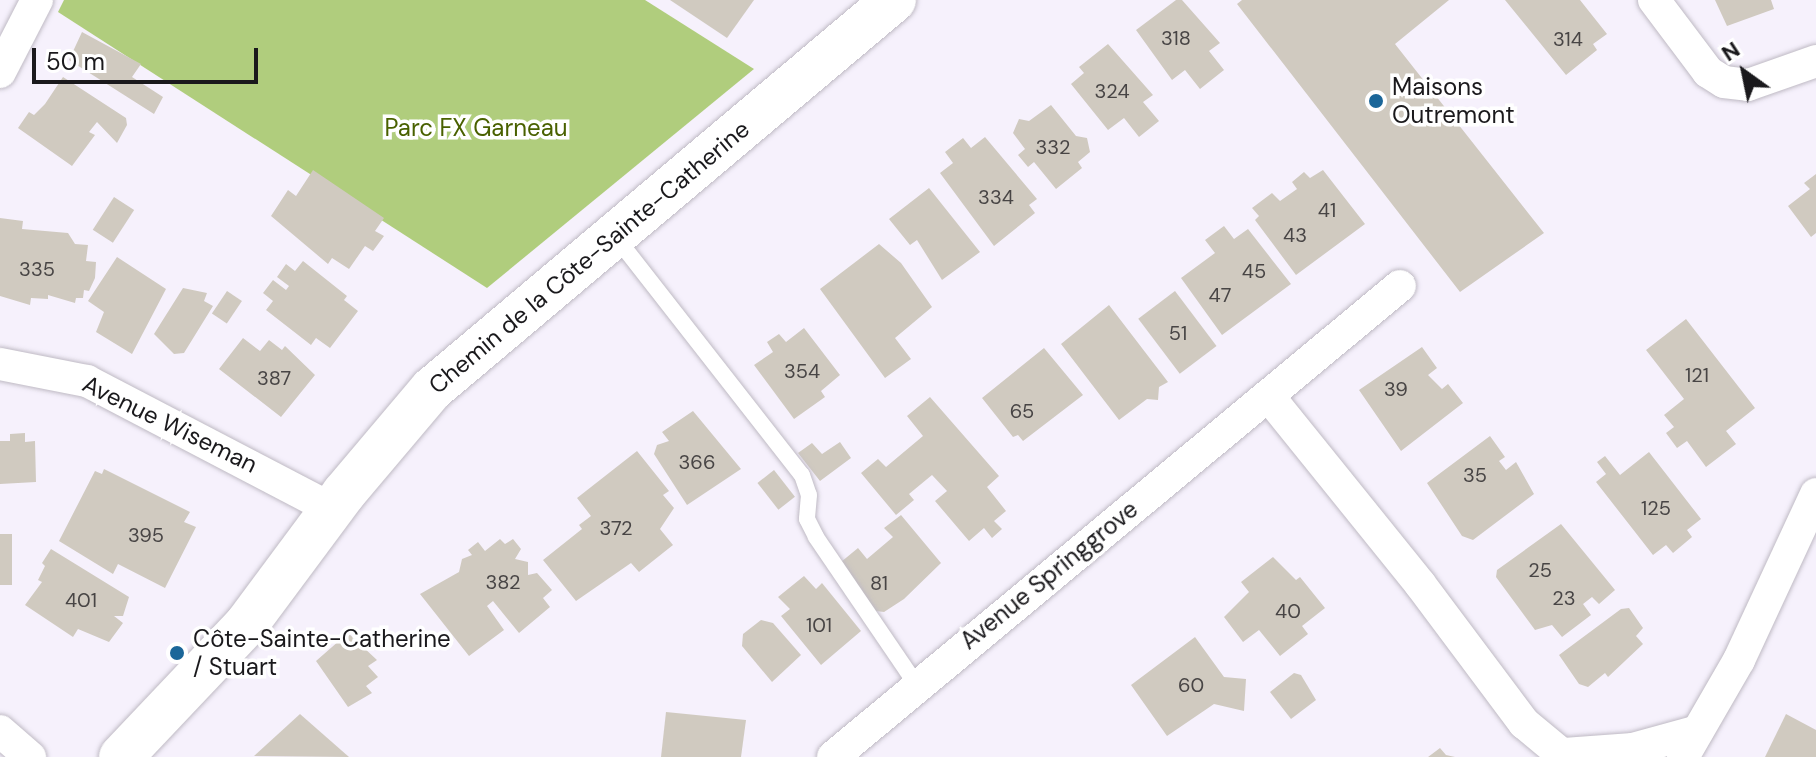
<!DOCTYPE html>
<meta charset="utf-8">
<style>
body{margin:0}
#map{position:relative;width:1816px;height:757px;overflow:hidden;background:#f6f1fc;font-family:"DM Sans",sans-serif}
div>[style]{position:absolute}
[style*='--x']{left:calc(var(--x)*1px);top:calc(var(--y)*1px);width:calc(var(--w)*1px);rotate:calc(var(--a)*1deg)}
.green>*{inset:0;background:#b0cd7d}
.building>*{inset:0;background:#d0cac0;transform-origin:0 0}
.roads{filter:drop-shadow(0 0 2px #bfbac4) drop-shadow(0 0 2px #bfbac4)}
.lane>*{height:16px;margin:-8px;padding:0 8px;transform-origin:8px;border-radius:8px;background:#fff}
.street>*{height:32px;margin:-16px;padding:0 16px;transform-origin:16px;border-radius:16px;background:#fff}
.secondary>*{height:44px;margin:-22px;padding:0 22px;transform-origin:22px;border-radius:22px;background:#fff}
.dots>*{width:22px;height:22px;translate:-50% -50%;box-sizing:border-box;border:4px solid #fff;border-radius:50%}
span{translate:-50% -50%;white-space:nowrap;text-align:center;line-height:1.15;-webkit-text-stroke:7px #fff;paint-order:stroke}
.number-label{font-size:20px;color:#484545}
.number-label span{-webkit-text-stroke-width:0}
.poi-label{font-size:24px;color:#1a191c}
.left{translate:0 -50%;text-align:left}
.park-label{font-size:24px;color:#496100}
.street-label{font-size:24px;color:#1a191c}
.north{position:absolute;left:1704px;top:32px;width:80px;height:80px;-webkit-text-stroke:6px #fff;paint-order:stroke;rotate:327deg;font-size:22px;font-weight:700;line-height:32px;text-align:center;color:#1a191c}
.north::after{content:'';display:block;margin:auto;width:28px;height:36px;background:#1a191c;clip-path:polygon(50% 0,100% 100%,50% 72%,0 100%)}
.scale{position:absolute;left:32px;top:48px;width:226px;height:36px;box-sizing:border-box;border:4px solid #1a191c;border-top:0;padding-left:10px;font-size:24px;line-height:28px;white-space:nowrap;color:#1a191c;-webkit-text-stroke:6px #fff;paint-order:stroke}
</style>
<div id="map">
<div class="green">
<div style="clip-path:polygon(64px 0,645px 0,754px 69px,487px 288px,58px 12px)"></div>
</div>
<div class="building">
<div style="clip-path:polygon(670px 0,754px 0,727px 38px)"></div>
<div style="clip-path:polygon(1176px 0,1182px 0,1220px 43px,1209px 51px,1224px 70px,1200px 89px,1185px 70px,1172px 80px,1136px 30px)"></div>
<div style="clip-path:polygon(1242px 0,1449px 0,1395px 44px,1544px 233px,1460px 292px,1237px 4px)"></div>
<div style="clip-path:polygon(1505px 0,1580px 0,1607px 34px,1593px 44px,1597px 50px,1566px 75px)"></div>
<div style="clip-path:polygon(1715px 0,1771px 0,1774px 9px,1727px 26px)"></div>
<div style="clip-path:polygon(82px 32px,141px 64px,132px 77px,163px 97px,154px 114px,69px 60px)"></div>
<div style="clip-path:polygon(1108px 44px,1153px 95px,1143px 102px,1159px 121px,1139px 137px,1124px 118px,1108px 130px,1071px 84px,1084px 73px,1079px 67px)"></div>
<div style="clip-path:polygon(63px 77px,126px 118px,127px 125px,117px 143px,97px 122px,89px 132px,95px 135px,72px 166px,18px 128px,29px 112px,34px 115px,45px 104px)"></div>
<div style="clip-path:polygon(1051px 105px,1076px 136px,1087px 138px,1090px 152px,1078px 162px,1082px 168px,1056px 189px,1034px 162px,1028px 167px,1018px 155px,1025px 149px,1013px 133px,1019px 119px,1029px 121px)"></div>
<div style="clip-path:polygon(985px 137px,1037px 199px,1029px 205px,1035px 213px,994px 246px,940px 173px,953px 163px,945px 152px,963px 138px,971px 148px)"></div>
<div style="clip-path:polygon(313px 170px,384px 218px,375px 231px,384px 236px,373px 251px,365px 246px,349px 269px,332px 258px,328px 264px,271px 216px,288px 190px,296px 196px)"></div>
<div style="clip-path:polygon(1323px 170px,1365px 224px,1296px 275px,1255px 220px,1259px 216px,1252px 208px,1272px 193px,1280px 201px,1297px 189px,1292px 182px,1304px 172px,1310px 178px)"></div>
<div style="clip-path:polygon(1816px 174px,1816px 233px,1811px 237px,1788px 206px,1810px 189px,1804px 183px)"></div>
<div style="clip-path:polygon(929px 188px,980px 252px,942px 280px,917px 240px,910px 245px,889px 219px)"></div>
<div style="left:114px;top:197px;width:24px;height:39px;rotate:33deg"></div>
<div style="clip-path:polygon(0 218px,23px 221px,22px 229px,68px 233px,75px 244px,88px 245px,86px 261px,96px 262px,95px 278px,89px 291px,84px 290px,83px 298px,76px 298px,75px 303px,48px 295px,48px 299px,31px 298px,30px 305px,0 296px)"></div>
<div style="clip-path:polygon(1224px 226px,1234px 239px,1248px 229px,1291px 284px,1222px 335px,1181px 278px,1215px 253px,1205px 240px)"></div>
<div style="clip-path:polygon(879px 244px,901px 263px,932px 307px,895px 338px,911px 359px,885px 378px,820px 289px)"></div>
<div style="clip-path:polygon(117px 257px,166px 289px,132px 354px,96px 332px,104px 312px,88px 301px)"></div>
<div style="clip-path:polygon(303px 261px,347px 296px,344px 300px,358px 311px,330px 348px,316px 338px,311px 345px,266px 310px,273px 301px,263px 293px,273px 280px,286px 290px,289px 286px,277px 277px,286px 264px,295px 271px)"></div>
<div style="clip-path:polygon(183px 288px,207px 293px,204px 301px,213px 306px,184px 353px,174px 354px,154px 334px)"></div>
<div style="left:227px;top:291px;width:18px;height:27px;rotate:34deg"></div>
<div style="left:1175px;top:291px;width:69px;height:46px;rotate:53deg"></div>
<div style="clip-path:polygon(1109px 305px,1168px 382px,1159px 387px,1158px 400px,1147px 399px,1119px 420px,1061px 344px)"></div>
<div style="clip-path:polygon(1686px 319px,1755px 408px,1726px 431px,1736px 444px,1706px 467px,1687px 441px,1677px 448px,1666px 433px,1674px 427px,1664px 415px,1684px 399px,1646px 350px)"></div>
<div style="clip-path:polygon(804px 328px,840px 375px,821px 391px,825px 397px,794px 419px,754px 365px,773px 352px,767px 342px,779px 334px,786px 342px)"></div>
<div style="clip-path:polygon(243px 338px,260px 351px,269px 340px,282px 350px,285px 346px,315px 375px,281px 417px,219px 369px)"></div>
<div style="clip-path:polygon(1422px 347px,1437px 368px,1428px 375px,1442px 389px,1448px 384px,1463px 403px,1401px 451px,1359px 390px)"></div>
<div style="clip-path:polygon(1044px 348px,1083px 395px,1023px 441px,1018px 435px,1013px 437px,982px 398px)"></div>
<div style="clip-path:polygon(930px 397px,999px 476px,987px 487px,1006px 511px,994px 521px,1002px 529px,992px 538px,984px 528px,969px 541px,935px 501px,947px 491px,932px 475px,909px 494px,914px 500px,896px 515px,861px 473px,878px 459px,886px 467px,923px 436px,907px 416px)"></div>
<div style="clip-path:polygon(693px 411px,741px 469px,687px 505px,654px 454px,657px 445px,669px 441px,662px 432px)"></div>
<div style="clip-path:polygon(25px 433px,25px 442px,35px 441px,36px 482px,0 484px,0 441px,10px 441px,10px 434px)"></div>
<div style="clip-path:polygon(1490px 436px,1505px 457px,1499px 461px,1506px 470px,1516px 462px,1534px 494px,1473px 540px,1462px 536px,1427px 483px)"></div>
<div style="clip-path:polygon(840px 442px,851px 458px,820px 481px,798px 453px,812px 443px,822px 454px)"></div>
<div style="clip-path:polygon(637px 451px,669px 491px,663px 495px,674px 508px,660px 529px,673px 545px,639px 572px,631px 563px,576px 601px,543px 560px,582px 529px,579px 525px,591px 516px,577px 498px)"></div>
<div style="clip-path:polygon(1649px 452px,1701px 519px,1687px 530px,1692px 537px,1673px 553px,1666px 545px,1653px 555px,1596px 482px,1606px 474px,1597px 462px,1605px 456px,1620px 475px)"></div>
<div style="clip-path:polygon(104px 469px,190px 512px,184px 522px,196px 527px,165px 588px,118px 564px,113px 574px,59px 541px,95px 471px,102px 474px)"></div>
<div style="left:774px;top:470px;width:34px;height:21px;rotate:52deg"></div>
<div style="clip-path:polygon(901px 515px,941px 563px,904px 599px,884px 612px,876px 611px,841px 562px,858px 548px,867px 559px,893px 537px,884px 528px)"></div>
<div style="clip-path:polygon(1561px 524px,1615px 590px,1599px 604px,1592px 597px,1583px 604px,1591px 615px,1562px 637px,1552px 625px,1535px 630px,1496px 577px,1497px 570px)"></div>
<div style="left:0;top:534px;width:12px;height:51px"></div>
<div style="clip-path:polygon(500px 539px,505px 544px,513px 539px,521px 549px,515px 559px,528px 562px,528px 575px,537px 573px,552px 590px,543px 598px,550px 607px,519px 633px,493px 601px,487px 606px,504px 630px,469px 656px,420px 594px,459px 572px,462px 559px,472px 555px,468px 550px,478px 542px,485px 551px)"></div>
<div style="clip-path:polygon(51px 549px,129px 597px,123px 616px,114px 616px,123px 623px,109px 642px,78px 629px,73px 637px,25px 605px,42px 582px,38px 580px,45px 566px,42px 563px)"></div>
<div style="clip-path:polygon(1273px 557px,1296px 580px,1300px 577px,1325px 608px,1302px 626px,1308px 634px,1280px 656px,1259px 630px,1243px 642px,1224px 617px,1249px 592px,1241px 582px)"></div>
<div style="clip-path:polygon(804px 576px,816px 589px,822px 583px,861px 631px,821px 665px,781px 616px,790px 609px,778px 597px)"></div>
<div style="clip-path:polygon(1629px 608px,1643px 628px,1636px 636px,1643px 644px,1608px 677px,1605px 673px,1588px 687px,1579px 684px,1559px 655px,1621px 609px)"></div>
<div style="clip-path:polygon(761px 620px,773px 623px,801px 655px,772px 682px,742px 646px,743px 634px)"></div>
<div style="clip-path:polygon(348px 633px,377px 660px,368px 666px,378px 677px,366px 686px,372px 693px,348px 707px,316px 661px)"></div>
<div style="clip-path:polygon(1195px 637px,1224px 677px,1246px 679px,1244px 711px,1214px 704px,1167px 736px,1131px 685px)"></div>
<div style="clip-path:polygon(1294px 673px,1301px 675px,1316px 700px,1291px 719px,1270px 692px)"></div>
<div style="clip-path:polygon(666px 712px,746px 720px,741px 757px,661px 757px)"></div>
<div style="clip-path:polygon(300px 714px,349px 757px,254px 756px)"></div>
<div style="clip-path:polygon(1786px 714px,1816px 730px,1816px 757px,1765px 757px)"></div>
<div style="clip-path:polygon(1440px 748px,1446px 755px,1455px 757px,1428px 757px)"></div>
</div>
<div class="roads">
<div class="lane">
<div style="--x:615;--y:236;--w:303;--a:52"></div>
<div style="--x:802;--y:475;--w:21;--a:71"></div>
<div style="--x:809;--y:495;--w:24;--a:95"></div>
<div style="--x:807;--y:519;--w:20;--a:63"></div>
<div style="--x:816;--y:537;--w:178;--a:55.8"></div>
</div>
<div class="street">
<div style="--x:1654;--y:0;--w:90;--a:53.1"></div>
<div style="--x:1708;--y:72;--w:19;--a:32"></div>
<div style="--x:1724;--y:82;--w:24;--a:7"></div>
<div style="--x:1748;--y:85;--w:72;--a:-19.4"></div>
<div style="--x:0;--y:72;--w:81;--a:-62.8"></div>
<div style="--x:0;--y:364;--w:89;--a:11.1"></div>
<div style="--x:87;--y:381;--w:276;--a:27.6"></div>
<div style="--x:1270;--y:398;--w:239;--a:51.1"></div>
<div style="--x:1420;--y:584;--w:174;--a:53.2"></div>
<div style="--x:1524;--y:723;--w:53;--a:39.7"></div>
<div style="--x:0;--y:731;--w:40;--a:41"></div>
<div style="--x:1564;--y:754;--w:69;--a:-4.1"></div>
<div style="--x:1633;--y:749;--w:67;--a:-15.5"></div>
<div style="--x:833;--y:757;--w:737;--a:-39.72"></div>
<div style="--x:1683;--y:757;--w:112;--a:-60"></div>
<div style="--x:1739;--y:660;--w:183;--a:-65.1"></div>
</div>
<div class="secondary">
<div style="--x:121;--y:757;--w:182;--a:-46.6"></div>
<div style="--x:246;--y:625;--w:164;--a:-53.4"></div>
<div style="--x:344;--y:493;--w:136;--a:-49.8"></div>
<div style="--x:432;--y:389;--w:604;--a:-40.1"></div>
</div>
</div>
<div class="dots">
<div style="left:1376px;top:101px;background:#1b6699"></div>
<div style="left:177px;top:653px;background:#1b6699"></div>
</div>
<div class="number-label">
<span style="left:1176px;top:38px">318</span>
<span style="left:1568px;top:39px">314</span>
<span style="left:1112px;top:91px">324</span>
<span style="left:1053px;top:147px">332</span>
<span style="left:996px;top:197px">334</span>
<span style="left:1327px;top:210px">41</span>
<span style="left:1295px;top:235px">43</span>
<span style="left:37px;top:269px">335</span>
<span style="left:1254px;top:271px">45</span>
<span style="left:1220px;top:295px">47</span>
<span style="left:1178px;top:333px">51</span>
<span style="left:802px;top:371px">354</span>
<span style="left:1697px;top:375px">121</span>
<span style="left:274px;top:378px">387</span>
<span style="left:1396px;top:389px">39</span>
<span style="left:1022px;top:411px">65</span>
<span style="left:697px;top:462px">366</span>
<span style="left:1475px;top:475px">35</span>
<span style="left:1656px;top:508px">125</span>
<span style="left:616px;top:528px">372</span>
<span style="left:146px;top:535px">395</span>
<span style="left:1540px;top:570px">25</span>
<span style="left:503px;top:582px">382</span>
<span style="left:879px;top:583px">81</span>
<span style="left:1564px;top:598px">23</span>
<span style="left:81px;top:600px">401</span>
<span style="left:1288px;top:611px">40</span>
<span style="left:819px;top:625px">101</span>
<span style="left:1191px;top:685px">60</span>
</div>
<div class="poi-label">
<span class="left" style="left:1392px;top:101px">Maisons<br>Outremont</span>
<span class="left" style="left:193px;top:653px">Côte-Sainte-Catherine<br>/ Stuart</span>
</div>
<div class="park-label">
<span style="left:476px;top:128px">Parc FX Garneau</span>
</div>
<div class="street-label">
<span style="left:589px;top:257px;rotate:-40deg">Chemin de la Côte-Sainte-Catherine</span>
<span style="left:170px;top:424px;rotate:26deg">Avenue Wiseman</span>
<span style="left:1049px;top:575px;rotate:-39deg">Avenue Springgrove</span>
</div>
<div class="north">N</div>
<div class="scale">50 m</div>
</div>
